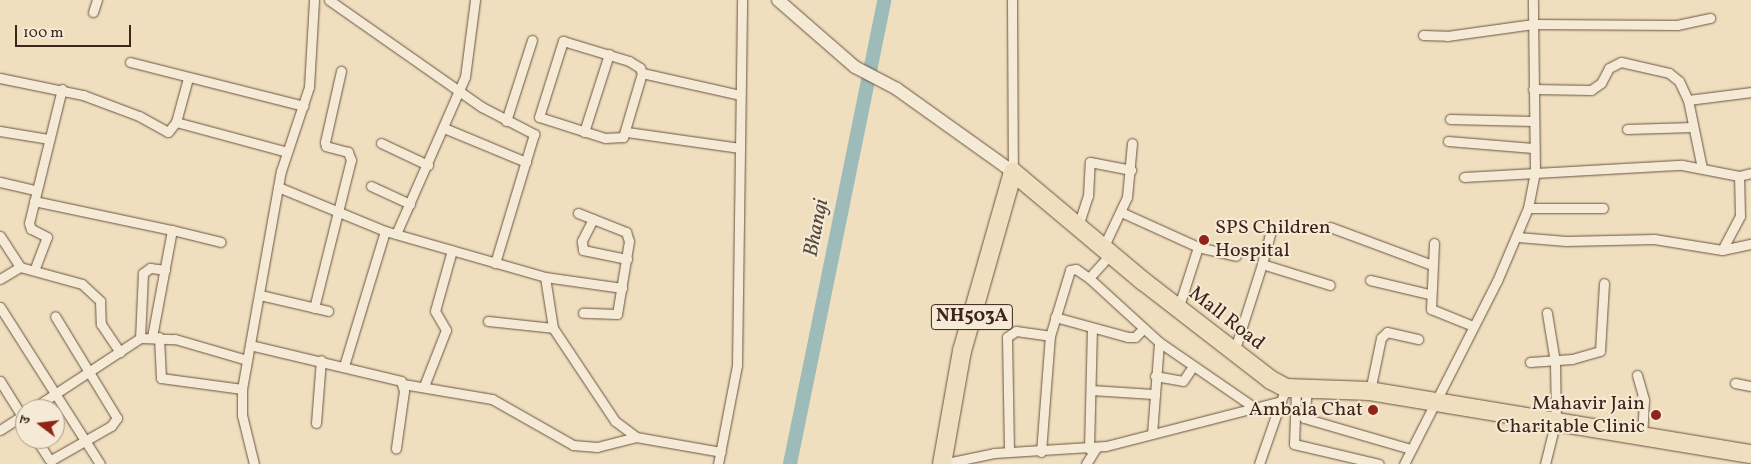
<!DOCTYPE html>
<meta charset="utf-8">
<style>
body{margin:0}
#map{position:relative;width:1751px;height:464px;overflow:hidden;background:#f0dfbe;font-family:Vollkorn,"Noto Serif Devanagari",serif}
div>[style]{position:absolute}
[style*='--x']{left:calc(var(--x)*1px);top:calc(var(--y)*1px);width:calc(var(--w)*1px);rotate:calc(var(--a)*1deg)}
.river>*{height:14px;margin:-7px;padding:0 7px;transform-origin:7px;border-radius:7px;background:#9cbbb9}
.roads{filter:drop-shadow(0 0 1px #6a5343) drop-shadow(0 0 1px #6a5343)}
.street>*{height:9px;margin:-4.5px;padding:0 4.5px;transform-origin:4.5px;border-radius:4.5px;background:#f5ead5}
.secondary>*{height:12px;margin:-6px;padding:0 6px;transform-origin:6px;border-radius:6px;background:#f5ead5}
.highway>*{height:18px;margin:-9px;padding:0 9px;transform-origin:9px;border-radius:9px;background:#f0dfbe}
.dots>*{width:14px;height:14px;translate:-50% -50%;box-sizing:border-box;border:2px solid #f5ead5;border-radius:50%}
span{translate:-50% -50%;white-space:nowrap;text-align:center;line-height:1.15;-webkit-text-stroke:4px #f5ead5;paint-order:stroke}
.shield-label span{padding:1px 4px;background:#f5ead5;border:1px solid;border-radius:4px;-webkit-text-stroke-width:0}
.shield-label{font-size:19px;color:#3e241a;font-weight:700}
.poi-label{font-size:20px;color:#3e241a}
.left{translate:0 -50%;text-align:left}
.right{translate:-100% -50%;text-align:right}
.street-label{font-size:20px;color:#3e241a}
.water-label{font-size:21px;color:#564a42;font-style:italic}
.north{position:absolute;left:15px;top:399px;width:50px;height:50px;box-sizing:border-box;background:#f5ead5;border:1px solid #ac9b8a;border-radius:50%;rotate:285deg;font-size:14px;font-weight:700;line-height:20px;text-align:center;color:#3e241a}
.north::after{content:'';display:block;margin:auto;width:18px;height:22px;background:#8f2418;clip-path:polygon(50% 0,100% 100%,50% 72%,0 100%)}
.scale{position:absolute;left:15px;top:25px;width:116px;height:22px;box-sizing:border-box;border:2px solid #3e241a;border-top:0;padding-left:6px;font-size:15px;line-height:18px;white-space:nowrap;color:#3e241a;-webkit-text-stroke:4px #f5ead5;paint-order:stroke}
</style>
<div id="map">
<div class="river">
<div style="--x:790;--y:464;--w:473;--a:-78.5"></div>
</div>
<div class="roads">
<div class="street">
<div style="--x:329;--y:0;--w:187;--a:35"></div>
<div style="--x:482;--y:107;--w:59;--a:27.4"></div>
<div style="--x:534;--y:134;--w:135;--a:106.8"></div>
<div style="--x:1012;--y:0;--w:172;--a:89.7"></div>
<div style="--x:93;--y:12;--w:13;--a:-72"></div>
<div style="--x:1423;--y:35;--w:24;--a:2"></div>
<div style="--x:1447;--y:36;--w:87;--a:-7.9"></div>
<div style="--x:1533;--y:24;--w:144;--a:0.4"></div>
<div style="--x:1677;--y:25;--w:34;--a:-12"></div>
<div style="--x:563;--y:41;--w:69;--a:16.9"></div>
<div style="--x:629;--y:61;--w:13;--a:32"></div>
<div style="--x:640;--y:68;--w:5;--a:68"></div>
<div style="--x:642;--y:73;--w:67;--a:106.5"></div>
<div style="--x:623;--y:137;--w:18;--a:177"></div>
<div style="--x:605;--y:138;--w:69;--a:-162.3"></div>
<div style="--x:539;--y:117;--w:80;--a:-72.5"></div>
<div style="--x:130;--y:62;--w:179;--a:14.2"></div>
<div style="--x:642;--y:73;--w:100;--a:12.7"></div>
<div style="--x:0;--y:78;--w:85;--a:11.6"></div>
<div style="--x:83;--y:95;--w:60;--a:20.6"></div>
<div style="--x:139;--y:116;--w:33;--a:29"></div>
<div style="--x:168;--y:132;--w:13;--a:-51"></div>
<div style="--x:176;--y:122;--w:46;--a:-74.7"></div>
<div style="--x:1533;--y:89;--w:58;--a:1"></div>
<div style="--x:1591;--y:90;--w:12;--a:-35"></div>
<div style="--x:1601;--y:83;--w:17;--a:-62"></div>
<div style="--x:1609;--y:68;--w:13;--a:-27"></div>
<div style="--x:1621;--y:62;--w:49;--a:12.9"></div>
<div style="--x:1669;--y:73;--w:13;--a:39"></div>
<div style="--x:1679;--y:81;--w:21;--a:65"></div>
<div style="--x:1688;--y:100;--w:69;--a:78.4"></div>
<div style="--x:1688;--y:100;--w:64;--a:-7.2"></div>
<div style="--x:1450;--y:119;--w:83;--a:1.4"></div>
<div style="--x:506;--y:121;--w:85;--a:-72.2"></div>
<div style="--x:176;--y:122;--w:115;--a:15.1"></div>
<div style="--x:444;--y:128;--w:89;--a:22.5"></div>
<div style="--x:1627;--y:129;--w:66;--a:-1.7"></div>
<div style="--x:0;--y:131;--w:50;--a:9.3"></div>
<div style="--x:584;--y:132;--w:82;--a:-72.2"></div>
<div style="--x:627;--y:132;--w:114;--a:8.1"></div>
<div style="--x:1448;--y:141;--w:85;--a:4.7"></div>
<div style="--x:381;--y:143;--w:52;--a:25.1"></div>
<div style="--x:1464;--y:177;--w:218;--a:-3.2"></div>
<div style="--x:1682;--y:165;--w:58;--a:10.9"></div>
<div style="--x:1739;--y:176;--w:12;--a:-14"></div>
<div style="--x:0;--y:182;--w:36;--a:13"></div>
<div style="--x:371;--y:186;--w:43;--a:24.8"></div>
<div style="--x:278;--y:187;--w:116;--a:22.4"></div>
<div style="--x:385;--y:231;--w:166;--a:16"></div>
<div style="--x:545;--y:277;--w:52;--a:81.1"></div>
<div style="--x:553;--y:328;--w:112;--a:56.3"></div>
<div style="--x:615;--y:421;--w:26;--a:37"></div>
<div style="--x:636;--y:437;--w:86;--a:10"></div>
<div style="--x:34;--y:201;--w:141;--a:11.9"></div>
<div style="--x:172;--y:230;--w:109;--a:100.6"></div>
<div style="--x:1528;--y:208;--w:75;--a:0"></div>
<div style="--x:1121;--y:212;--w:85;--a:24.4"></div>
<div style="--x:1198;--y:247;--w:39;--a:13"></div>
<div style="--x:578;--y:213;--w:52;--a:21.6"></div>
<div style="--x:626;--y:232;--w:9;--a:72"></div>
<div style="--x:629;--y:241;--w:74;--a:99.3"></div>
<div style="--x:617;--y:314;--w:34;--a:-178"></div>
<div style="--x:593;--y:219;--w:25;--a:117"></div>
<div style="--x:582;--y:241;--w:9;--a:84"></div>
<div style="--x:583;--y:250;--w:45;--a:11.6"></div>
<div style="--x:1078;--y:226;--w:32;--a:-72"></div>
<div style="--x:1088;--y:196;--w:34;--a:-87"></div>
<div style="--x:1090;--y:162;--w:42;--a:11"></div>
<div style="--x:1330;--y:227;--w:109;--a:20.4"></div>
<div style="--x:172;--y:230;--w:50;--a:13.8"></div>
<div style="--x:396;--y:234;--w:171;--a:-66.3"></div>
<div style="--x:465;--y:77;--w:78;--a:-82.6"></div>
<div style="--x:0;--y:236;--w:37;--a:57"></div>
<div style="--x:1518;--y:237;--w:48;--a:4.8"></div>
<div style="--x:1566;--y:241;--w:88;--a:-1.3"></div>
<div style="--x:1654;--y:239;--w:69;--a:9.2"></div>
<div style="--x:1722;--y:250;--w:30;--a:-12"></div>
<div style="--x:1434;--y:243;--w:66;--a:92.6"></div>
<div style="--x:1431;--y:309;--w:45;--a:22"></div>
<div style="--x:1103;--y:248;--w:56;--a:-64.8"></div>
<div style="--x:1127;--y:197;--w:54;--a:-84.7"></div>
<div style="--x:1722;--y:250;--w:38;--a:-62"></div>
<div style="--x:1740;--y:216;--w:40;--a:-91.4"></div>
<div style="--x:1262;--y:264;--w:34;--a:-75"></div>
<div style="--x:35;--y:268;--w:33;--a:-69"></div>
<div style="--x:47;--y:237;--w:18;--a:-153"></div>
<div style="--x:31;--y:229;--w:6;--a:-108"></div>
<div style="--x:29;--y:223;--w:138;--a:-76.2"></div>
<div style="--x:165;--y:270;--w:15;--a:-172"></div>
<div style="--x:150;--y:268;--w:9;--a:144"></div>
<div style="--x:143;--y:273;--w:65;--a:92.6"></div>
<div style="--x:140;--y:338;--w:35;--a:2"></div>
<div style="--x:175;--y:339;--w:75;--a:16.3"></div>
<div style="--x:545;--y:277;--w:78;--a:8.1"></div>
<div style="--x:1089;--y:278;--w:31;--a:-48"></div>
<div style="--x:0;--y:279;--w:23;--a:-31"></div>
<div style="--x:20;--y:267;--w:64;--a:15.3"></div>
<div style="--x:82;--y:284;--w:25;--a:43"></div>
<div style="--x:100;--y:301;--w:23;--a:88"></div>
<div style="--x:101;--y:324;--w:34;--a:56"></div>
<div style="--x:1370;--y:280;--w:61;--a:13.3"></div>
<div style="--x:260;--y:295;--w:70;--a:13.2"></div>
<div style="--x:0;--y:307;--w:186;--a:57.5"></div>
<div style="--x:314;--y:308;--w:153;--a:-76"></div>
<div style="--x:351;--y:160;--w:9;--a:-111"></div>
<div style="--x:348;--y:152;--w:23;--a:-165"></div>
<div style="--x:326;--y:146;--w:4;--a:-104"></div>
<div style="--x:325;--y:142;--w:73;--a:-77.3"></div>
<div style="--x:1178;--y:309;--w:65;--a:-72.1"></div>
<div style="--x:1055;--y:317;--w:76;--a:15.3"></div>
<div style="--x:1128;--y:337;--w:7;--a:0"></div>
<div style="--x:1135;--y:337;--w:11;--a:-45"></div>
<div style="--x:488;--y:321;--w:65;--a:6.1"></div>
<div style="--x:159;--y:337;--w:41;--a:87.2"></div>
<div style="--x:161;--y:378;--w:82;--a:7.7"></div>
<div style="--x:250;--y:345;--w:155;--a:13.4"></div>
<div style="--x:401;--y:381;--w:10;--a:73"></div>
<div style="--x:404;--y:391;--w:58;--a:98"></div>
<div style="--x:1234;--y:352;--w:92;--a:-72.3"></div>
<div style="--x:1262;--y:264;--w:71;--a:17.2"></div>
<div style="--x:1530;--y:362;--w:42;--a:-4.1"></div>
<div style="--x:1572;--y:359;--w:29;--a:-16"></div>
<div style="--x:1600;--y:351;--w:68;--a:-86.6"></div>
<div style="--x:344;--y:366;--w:141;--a:-73.1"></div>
<div style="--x:1637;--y:375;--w:26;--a:74"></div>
<div style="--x:1644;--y:400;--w:35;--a:93"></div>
<div style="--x:1155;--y:376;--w:28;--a:10"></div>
<div style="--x:1183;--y:381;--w:18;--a:-56"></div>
<div style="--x:0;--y:381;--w:47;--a:58"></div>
<div style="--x:1735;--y:383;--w:16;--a:11"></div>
<div style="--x:403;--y:384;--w:90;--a:9.6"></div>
<div style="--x:492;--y:399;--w:93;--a:29.6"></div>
<div style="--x:573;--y:445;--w:24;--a:5"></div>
<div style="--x:597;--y:447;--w:40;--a:-14.4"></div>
<div style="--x:424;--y:386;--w:60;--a:-68.6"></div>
<div style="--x:446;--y:330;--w:22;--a:-120"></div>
<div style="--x:435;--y:311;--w:63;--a:-74.4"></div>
<div style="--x:1091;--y:390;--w:62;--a:3.7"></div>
<div style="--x:1296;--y:390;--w:54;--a:92.1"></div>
<div style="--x:1294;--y:444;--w:87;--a:13.2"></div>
<div style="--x:1307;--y:390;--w:28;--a:96"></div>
<div style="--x:1304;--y:418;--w:111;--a:16.2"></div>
<div style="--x:1370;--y:391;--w:54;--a:-78.3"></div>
<div style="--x:1381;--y:338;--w:8;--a:-45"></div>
<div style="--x:1387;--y:332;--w:32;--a:13"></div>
<div style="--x:32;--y:409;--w:129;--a:-33.3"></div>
<div style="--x:316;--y:423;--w:63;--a:-85.5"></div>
<div style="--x:0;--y:430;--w:30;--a:-33"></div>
<div style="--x:1152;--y:434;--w:92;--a:-85.6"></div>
<div style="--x:1159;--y:342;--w:116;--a:34.5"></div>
<div style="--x:36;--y:439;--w:24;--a:57"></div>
<div style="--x:49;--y:459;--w:4;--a:0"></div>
<div style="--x:53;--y:459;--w:67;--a:-29.6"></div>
<div style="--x:111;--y:426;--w:10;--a:-53"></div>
<div style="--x:117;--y:418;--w:119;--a:-121.3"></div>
<div style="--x:1089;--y:449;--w:121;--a:-88.6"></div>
<div style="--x:1009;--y:451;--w:114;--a:-91"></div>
<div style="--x:1007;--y:337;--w:11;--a:-34"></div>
<div style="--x:1016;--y:331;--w:34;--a:8"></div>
<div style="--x:1041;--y:452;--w:116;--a:-85.6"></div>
<div style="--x:1050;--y:336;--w:69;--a:-73.1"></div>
<div style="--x:1070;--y:270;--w:6;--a:-9"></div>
<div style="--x:1076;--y:269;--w:16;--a:35"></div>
<div style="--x:1089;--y:278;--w:95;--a:42.4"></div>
<div style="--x:254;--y:464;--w:50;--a:-103.8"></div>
<div style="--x:242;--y:415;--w:26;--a:-90"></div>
<div style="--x:242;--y:389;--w:221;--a:-79.9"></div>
<div style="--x:281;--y:171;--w:89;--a:-71.6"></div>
<div style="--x:309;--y:87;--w:87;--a:-86.7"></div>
<div style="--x:718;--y:464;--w:101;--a:-79.1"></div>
<div style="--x:737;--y:365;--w:365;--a:-89.2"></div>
<div style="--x:942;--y:464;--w:53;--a:-11.9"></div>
<div style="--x:994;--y:453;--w:112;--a:-3.6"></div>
<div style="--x:1106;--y:446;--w:181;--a:-14.4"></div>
<div style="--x:1281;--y:401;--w:14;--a:-69"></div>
<div style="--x:1086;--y:464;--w:19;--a:-58"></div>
<div style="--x:1259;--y:464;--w:67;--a:-70.8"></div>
<div style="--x:1404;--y:464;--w:205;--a:-63.1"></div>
<div style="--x:1497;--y:281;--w:79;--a:-67"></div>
<div style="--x:1528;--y:208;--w:36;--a:-79"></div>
<div style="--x:1535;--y:173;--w:173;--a:-90.7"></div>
<div style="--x:1545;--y:464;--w:45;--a:-76"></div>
<div style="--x:1556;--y:420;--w:58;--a:-91"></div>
<div style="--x:1555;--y:362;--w:50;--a:-99.3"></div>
</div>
<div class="secondary">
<div style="--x:778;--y:0;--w:102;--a:41"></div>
<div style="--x:855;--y:67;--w:47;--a:27.6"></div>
<div style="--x:897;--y:89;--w:143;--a:35.6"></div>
</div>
<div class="highway">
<div style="--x:942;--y:464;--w:115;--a:-80"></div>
<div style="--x:962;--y:351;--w:186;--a:-74.1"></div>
<div style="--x:1013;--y:172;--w:170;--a:40"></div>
<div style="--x:1143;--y:281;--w:162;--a:37.7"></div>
<div style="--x:1271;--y:380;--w:17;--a:28"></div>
<div style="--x:1286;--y:388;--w:84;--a:2"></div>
<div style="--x:1370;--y:391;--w:386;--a:9.4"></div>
</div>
</div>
<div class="dots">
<div style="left:1204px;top:240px;background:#8f2418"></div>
<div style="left:1373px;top:410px;background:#8f2418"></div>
<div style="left:1656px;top:415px;background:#8f2418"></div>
</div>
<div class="shield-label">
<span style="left:972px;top:317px">NH503A</span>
</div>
<div class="poi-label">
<span class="left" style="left:1215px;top:240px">SPS Children<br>Hospital</span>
<span class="right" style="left:1645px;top:416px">Mahavir Jain<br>Charitable Clinic</span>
<span class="right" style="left:1363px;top:410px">Ambala Chat</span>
</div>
<div class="street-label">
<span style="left:1226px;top:319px;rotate:38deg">Mall Road</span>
</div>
<div class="water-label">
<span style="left:817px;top:228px;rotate:-79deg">Bhangi</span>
</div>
<div class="north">उ</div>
<div class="scale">100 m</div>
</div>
